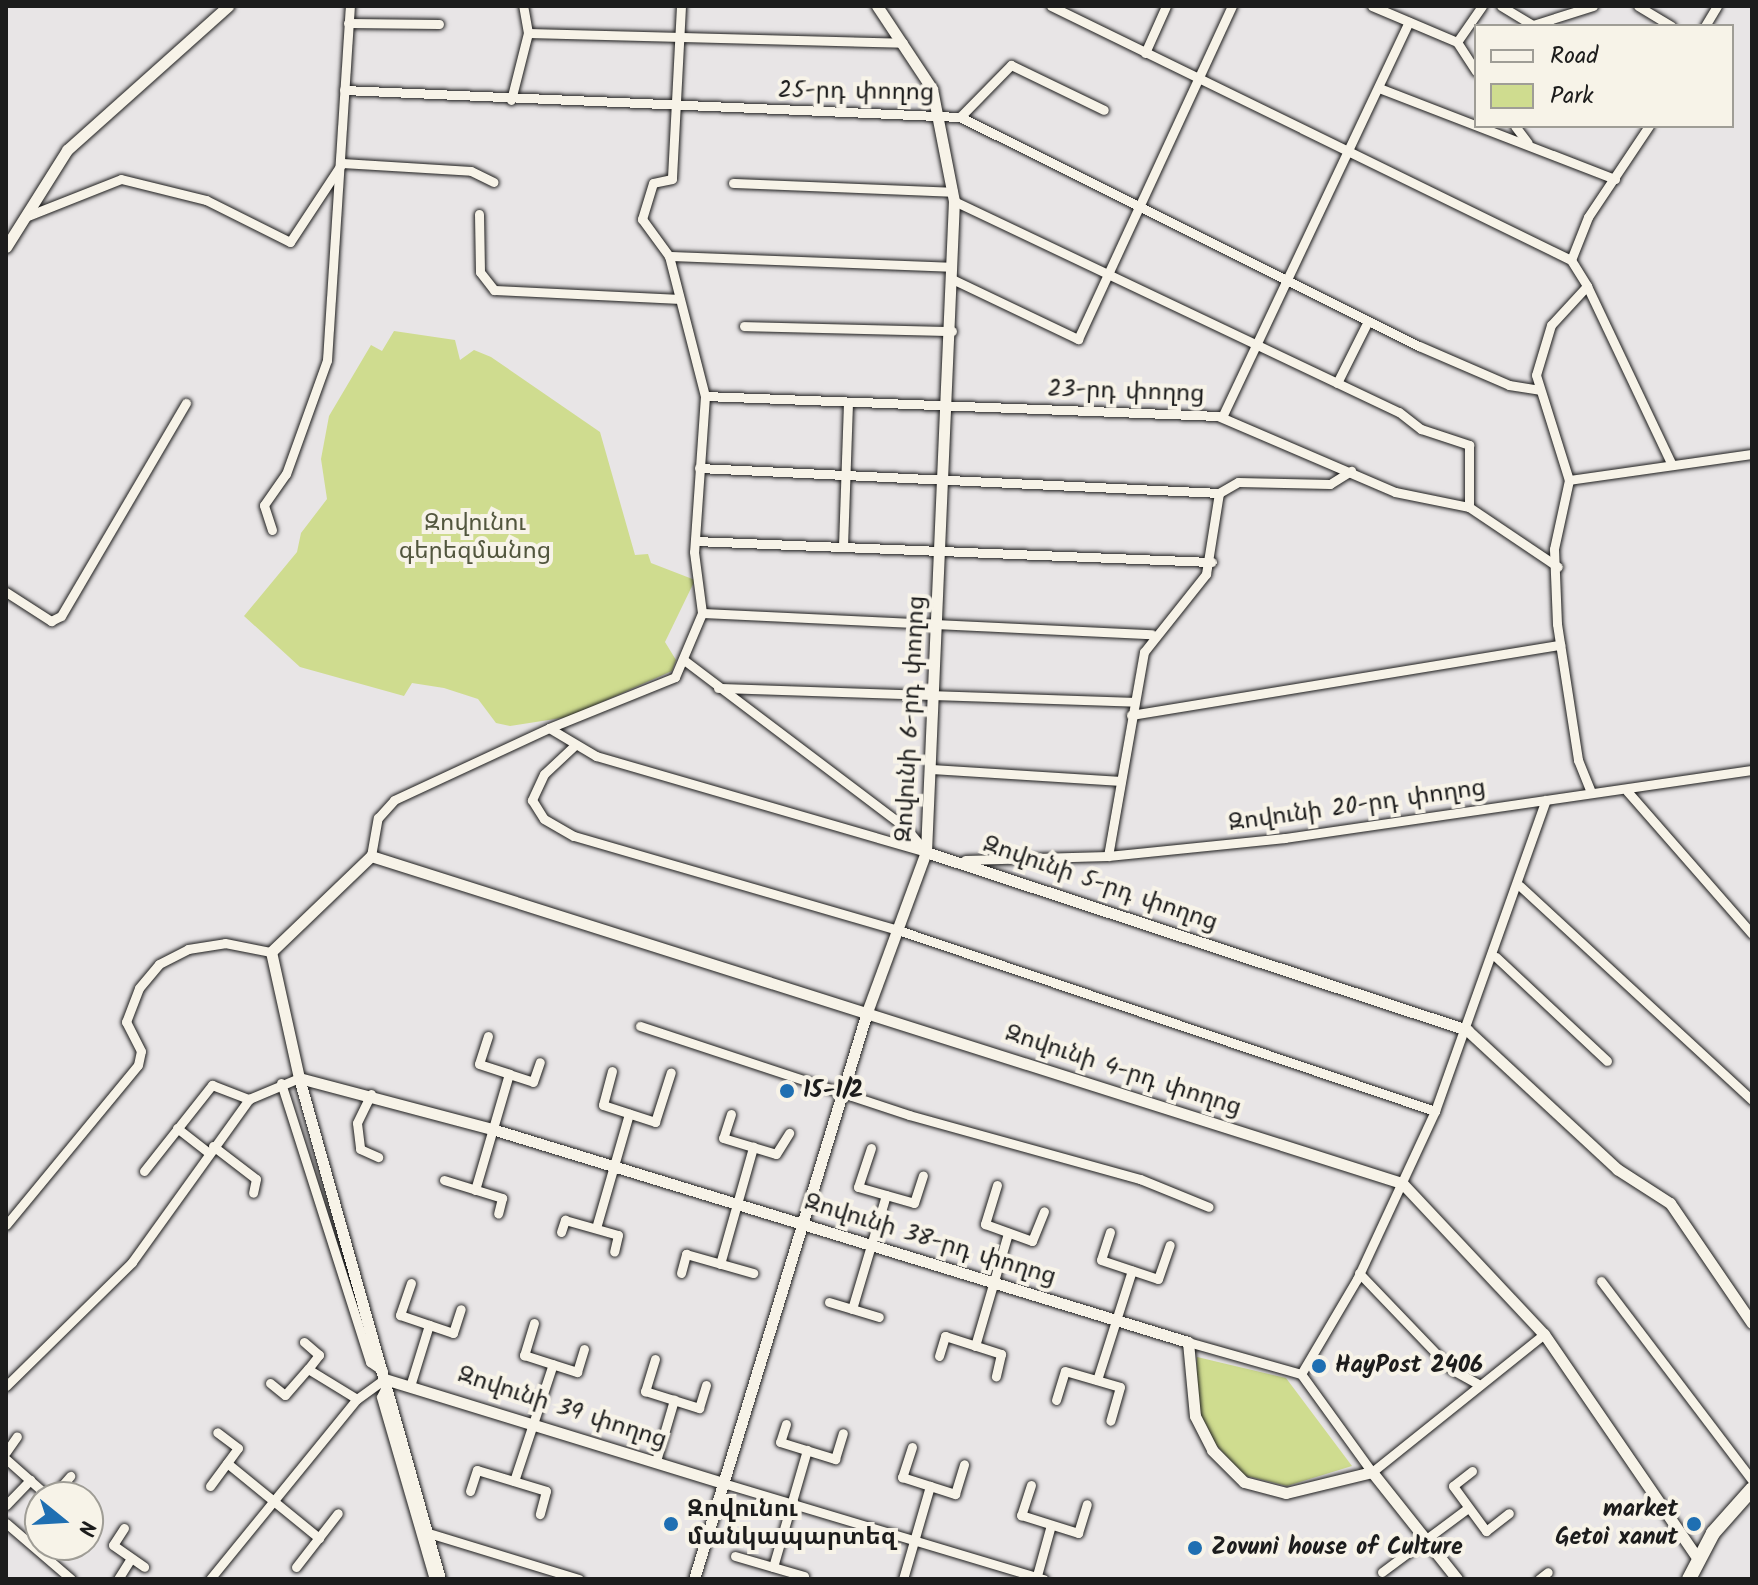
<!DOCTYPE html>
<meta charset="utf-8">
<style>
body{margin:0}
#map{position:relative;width:1758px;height:1585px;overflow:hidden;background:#e8e5e6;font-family:Kalam,"Noto Sans Armenian",sans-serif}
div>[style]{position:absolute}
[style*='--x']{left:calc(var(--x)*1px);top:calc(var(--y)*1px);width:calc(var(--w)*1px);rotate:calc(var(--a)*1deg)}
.green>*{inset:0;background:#cfdc8f}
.roads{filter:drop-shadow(0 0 2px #1c1c1c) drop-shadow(0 0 2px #1c1c1c)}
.minor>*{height:9px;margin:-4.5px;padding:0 4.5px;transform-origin:4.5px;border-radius:4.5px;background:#f7f3e8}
.tertiary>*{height:11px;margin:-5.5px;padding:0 5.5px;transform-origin:5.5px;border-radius:5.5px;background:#f7f3e8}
.primary>*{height:14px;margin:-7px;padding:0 7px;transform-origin:7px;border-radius:7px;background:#f7f3e8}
.dots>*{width:22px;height:22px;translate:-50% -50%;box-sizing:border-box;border:4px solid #f7f3e8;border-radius:50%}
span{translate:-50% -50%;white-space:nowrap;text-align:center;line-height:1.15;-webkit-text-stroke:8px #f7f3e8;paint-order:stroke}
.street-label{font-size:24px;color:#1c1c1c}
.park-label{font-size:24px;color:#52563e}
.poi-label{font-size:24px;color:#1c1c1c;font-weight:700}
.left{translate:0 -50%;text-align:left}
.right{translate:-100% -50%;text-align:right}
.frame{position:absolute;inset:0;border:8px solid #1c1c1c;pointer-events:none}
.legend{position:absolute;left:1474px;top:24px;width:260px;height:104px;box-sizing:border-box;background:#f7f3e8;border:2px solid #9f9d96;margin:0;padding:10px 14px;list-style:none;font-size:24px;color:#1c1c1c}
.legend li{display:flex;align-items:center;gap:16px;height:40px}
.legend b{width:40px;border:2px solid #9f9d96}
.north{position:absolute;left:24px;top:1481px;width:80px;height:80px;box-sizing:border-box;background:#f7f3e8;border:2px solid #9f9d96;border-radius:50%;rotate:108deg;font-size:22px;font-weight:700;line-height:32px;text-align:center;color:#1c1c1c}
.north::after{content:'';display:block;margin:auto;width:28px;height:36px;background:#1f6fb2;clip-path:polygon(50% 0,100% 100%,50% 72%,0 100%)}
</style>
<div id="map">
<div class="green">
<div style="clip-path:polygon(394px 331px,455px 340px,460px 360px,474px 350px,491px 357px,600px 432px,635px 555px,648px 554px,651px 563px,695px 580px,665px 642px,676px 660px,672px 671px,568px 717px,510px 726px,496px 723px,478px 699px,444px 688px,412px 683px,404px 696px,300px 667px,244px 616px,297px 552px,301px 533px,327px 499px,321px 459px,329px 416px,371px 345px,382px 351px)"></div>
<div style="clip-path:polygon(1197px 1357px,1286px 1378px,1352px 1466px,1287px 1486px,1243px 1475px,1211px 1439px,1196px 1407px)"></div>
</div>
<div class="roads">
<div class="minor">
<div style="--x:681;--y:6;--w:173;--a:93"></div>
<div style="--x:672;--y:179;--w:19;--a:168"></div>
<div style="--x:653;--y:183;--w:38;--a:107"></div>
<div style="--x:642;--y:219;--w:46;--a:53.9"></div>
<div style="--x:669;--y:256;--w:283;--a:2.2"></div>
<div style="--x:1051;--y:6;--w:579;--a:26.03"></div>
<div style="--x:1571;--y:260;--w:46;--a:-68.4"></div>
<div style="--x:1588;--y:217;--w:110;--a:-56.2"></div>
<div style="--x:1372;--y:6;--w:92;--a:23"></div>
<div style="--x:1457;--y:42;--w:35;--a:57"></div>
<div style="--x:1501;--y:6;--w:37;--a:31"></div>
<div style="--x:1533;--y:25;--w:63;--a:-17.6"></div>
<div style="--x:1638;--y:6;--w:39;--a:31"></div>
<div style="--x:348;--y:23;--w:91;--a:0.6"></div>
<div style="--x:1705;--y:26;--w:23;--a:-59"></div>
<div style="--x:528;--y:33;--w:375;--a:1.5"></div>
<div style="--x:1457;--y:42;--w:44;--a:-55.2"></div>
<div style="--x:1145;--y:53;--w:51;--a:-65.9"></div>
<div style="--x:1379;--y:88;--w:253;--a:21.1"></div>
<div style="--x:344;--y:90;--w:617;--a:2.51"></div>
<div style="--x:960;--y:117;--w:513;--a:26.52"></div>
<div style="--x:1419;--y:346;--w:98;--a:23.4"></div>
<div style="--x:1509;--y:385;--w:31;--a:9"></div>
<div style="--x:511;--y:100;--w:69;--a:-75.8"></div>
<div style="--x:528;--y:33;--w:27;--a:-100"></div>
<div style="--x:960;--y:117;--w:73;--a:-45.6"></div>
<div style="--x:1011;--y:65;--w:103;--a:25.8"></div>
<div style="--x:1515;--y:126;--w:21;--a:53"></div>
<div style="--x:733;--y:183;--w:220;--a:2.3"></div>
<div style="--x:954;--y:201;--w:492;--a:25.4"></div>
<div style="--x:1399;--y:412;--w:28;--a:38"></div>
<div style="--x:1421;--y:429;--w:51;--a:18.4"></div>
<div style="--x:1469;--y:445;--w:62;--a:90"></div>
<div style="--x:479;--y:214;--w:58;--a:89"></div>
<div style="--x:480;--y:272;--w:23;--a:52"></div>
<div style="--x:494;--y:290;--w:182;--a:2.8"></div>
<div style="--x:25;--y:217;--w:103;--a:-21.6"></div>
<div style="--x:121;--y:179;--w:88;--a:13.9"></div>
<div style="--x:206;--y:200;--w:94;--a:26.6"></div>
<div style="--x:290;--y:242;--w:95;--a:-56.6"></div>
<div style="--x:342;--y:163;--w:129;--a:3.5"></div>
<div style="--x:471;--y:171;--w:25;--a:26"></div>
<div style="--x:669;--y:256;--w:145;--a:75.6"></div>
<div style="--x:705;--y:396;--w:156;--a:94"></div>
<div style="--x:694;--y:552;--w:62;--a:82.5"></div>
<div style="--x:702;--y:613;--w:450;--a:2.7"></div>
<div style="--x:1571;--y:260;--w:31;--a:58"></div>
<div style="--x:1587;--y:286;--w:53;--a:132.7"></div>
<div style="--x:1551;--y:325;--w:52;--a:106.7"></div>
<div style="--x:1536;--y:375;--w:110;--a:72.6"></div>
<div style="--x:1569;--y:480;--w:71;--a:102.3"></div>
<div style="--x:1554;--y:549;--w:75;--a:87.7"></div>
<div style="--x:1557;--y:624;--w:138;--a:81.2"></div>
<div style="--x:1578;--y:760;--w:35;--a:68"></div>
<div style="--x:952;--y:279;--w:140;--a:25.5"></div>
<div style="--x:1078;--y:339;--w:367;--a:-65.2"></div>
<div style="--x:1587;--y:286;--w:196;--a:64.6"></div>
<div style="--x:744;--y:326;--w:208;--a:1.4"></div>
<div style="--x:1337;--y:383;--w:69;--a:-63.4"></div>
<div style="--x:705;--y:396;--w:513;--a:2.23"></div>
<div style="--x:1218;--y:416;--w:193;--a:23.2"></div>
<div style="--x:1395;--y:492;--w:76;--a:11.5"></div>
<div style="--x:1469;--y:507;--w:107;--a:34"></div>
<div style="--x:1222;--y:417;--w:437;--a:-64.7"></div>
<div style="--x:699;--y:468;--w:521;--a:2.75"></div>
<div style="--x:1569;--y:480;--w:185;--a:-8.1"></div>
<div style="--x:272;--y:530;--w:26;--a:-108"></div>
<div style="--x:264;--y:505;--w:38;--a:-55"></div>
<div style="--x:286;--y:474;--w:121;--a:-70.2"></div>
<div style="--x:327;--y:360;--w:355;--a:-86.3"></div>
<div style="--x:695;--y:541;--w:517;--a:2.33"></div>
<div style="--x:843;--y:546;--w:144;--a:-88"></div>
<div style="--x:6;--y:592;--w:54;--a:32.8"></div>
<div style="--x:51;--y:621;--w:11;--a:-27"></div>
<div style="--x:61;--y:616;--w:247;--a:-59.6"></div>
<div style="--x:684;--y:660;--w:277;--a:37.1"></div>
<div style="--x:905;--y:827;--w:31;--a:50"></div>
<div style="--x:718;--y:688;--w:414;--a:1.9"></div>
<div style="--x:1131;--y:715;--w:435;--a:-9.3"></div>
<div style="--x:549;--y:728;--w:136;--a:-22"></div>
<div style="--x:675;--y:677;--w:69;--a:-67.1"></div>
<div style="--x:575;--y:745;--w:42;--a:136.9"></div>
<div style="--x:544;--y:774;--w:29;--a:115"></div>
<div style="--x:532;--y:800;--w:22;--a:58"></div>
<div style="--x:544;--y:819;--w:34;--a:30"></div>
<div style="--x:574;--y:836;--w:334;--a:16.2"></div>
<div style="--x:895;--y:929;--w:570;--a:18.63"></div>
<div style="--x:932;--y:769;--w:189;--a:3.6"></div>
<div style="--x:1627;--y:791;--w:190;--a:48.8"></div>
<div style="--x:371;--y:856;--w:39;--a:-80"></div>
<div style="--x:378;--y:818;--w:24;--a:-48"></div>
<div style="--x:394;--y:800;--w:171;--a:-24.9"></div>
<div style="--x:549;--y:728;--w:55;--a:30.8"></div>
<div style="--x:596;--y:756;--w:344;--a:16.2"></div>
<div style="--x:1108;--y:856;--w:207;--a:-80"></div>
<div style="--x:1144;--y:652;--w:100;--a:-51.5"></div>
<div style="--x:1206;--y:574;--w:82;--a:-80.9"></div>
<div style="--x:1219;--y:493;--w:22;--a:-30"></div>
<div style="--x:1238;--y:482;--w:92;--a:1.2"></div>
<div style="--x:1330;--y:484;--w:25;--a:-32"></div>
<div style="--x:965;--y:860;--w:143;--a:-1.6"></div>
<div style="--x:1108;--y:856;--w:178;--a:-5.8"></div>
<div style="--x:1285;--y:838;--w:472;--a:-8.3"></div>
<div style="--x:1520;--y:886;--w:316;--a:42.7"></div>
<div style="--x:1496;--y:957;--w:152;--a:43.1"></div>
<div style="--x:640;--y:1026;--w:283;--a:18.3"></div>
<div style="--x:909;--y:1115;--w:240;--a:15.5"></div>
<div style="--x:1140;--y:1179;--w:74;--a:22.1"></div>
<div style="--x:488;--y:1036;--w:29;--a:108"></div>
<div style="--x:479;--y:1064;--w:32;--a:18"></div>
<div style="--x:612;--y:1071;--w:35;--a:105"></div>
<div style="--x:603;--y:1105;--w:55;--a:18.1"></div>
<div style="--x:655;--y:1122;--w:52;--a:-72.3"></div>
<div style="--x:281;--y:1083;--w:293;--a:72.3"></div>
<div style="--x:370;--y:1362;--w:16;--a:35"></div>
<div style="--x:371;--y:1094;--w:32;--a:116"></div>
<div style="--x:357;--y:1123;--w:26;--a:83"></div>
<div style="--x:360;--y:1149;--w:20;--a:24"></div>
<div style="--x:731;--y:1114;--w:25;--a:108"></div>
<div style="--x:723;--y:1138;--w:55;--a:16.8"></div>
<div style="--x:776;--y:1154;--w:25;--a:-58"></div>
<div style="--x:177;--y:1128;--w:39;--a:38"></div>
<div style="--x:213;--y:1146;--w:54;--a:37.5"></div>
<div style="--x:256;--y:1179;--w:14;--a:102"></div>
<div style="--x:871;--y:1148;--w:41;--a:108.4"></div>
<div style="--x:858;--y:1187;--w:58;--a:15.9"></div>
<div style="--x:914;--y:1203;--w:29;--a:-72"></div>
<div style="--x:144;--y:1171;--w:110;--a:-51.7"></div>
<div style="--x:212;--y:1085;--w:40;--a:21"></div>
<div style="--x:444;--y:1180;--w:61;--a:17.2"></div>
<div style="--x:502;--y:1198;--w:16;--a:104"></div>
<div style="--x:997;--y:1185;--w:41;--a:107.1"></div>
<div style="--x:985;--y:1224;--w:50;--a:19.9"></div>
<div style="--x:1032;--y:1241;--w:32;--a:-68"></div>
<div style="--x:475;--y:1190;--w:121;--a:-73.7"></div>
<div style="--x:509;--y:1074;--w:25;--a:18"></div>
<div style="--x:533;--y:1082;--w:21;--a:-71"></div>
<div style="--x:6;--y:1225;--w:207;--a:-50.5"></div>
<div style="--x:138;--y:1065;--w:14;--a:-78"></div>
<div style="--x:141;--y:1051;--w:33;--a:-117"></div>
<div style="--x:126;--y:1022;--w:36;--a:-69"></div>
<div style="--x:139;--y:988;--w:31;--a:-50"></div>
<div style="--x:159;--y:964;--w:33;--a:-27"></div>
<div style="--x:188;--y:949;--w:37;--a:-9"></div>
<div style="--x:225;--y:943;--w:47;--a:11.1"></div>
<div style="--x:596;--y:1228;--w:119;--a:-73.9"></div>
<div style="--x:561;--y:1232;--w:13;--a:-72"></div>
<div style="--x:565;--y:1220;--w:55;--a:15.8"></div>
<div style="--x:618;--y:1235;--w:17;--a:103"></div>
<div style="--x:1110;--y:1232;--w:29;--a:108"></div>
<div style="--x:1101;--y:1260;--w:60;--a:18.4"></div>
<div style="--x:1158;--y:1279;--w:36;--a:-71"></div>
<div style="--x:720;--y:1264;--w:122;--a:-74.2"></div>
<div style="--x:681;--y:1273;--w:20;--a:-75"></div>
<div style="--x:686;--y:1254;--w:70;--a:15.8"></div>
<div style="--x:1359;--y:1273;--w:133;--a:46.2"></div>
<div style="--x:1451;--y:1369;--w:33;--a:29"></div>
<div style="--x:1601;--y:1281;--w:250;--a:52.8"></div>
<div style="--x:411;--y:1283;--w:34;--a:109"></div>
<div style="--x:400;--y:1315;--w:56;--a:18.8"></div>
<div style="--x:453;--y:1333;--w:25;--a:-72"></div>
<div style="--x:829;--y:1302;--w:52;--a:16.7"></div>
<div style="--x:852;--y:1309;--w:119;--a:-73.4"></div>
<div style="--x:534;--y:1323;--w:34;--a:107"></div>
<div style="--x:524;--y:1355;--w:56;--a:17.8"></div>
<div style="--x:577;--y:1372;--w:24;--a:-73"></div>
<div style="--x:1188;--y:1342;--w:117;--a:15.8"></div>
<div style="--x:1301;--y:1374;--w:121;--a:54.1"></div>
<div style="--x:1372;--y:1472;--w:221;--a:-38.7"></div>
<div style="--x:975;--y:1346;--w:118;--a:-73.7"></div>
<div style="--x:939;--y:1356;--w:21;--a:-73"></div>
<div style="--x:945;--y:1336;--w:59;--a:17.8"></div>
<div style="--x:1001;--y:1354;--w:23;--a:103"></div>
<div style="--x:655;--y:1359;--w:34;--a:107"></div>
<div style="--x:645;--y:1391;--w:57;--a:17.5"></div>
<div style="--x:699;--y:1408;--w:24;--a:-73"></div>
<div style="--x:308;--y:1369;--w:57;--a:31.5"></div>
<div style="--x:1301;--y:1374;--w:110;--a:-59.5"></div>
<div style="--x:1357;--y:1279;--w:185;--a:-65.1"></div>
<div style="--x:1435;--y:1111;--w:330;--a:-70.4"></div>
<div style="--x:1097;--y:1380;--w:115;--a:-72.3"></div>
<div style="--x:270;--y:1383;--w:19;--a:39"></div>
<div style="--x:285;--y:1395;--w:35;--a:-49"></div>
<div style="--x:308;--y:1369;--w:18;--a:-52"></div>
<div style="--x:319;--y:1355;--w:20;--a:-139"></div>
<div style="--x:411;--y:1383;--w:61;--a:-72.8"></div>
<div style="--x:387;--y:1385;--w:13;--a:117"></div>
<div style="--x:381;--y:1397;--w:190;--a:73.8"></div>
<div style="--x:6;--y:1386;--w:177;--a:-44.5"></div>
<div style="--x:132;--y:1262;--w:201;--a:-54.3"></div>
<div style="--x:249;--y:1099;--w:54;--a:-22.8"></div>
<div style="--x:1056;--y:1400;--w:30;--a:-73"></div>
<div style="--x:1065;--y:1371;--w:57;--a:16.2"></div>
<div style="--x:1120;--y:1387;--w:35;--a:106"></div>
<div style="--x:786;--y:1424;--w:19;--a:108"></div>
<div style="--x:780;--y:1442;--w:58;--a:17.2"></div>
<div style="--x:835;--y:1459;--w:27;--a:-73"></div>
<div style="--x:912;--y:1447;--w:32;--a:108"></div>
<div style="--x:902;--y:1477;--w:56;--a:17.8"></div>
<div style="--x:955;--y:1494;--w:31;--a:-73"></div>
<div style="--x:6;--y:1452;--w:19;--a:-55"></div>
<div style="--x:6;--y:1459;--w:57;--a:41.5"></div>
<div style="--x:656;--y:1461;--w:64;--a:-73.6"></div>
<div style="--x:227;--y:1463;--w:119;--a:39.2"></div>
<div style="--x:1472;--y:1471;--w:24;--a:142"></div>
<div style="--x:1453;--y:1486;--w:56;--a:53.7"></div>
<div style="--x:1486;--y:1531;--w:29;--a:-38"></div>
<div style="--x:514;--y:1481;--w:123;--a:-71.6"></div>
<div style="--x:723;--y:1483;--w:335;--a:16.7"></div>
<div style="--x:1031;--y:1485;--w:32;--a:108"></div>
<div style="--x:1021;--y:1515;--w:60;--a:17.5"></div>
<div style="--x:1078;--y:1533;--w:30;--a:-73"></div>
<div style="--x:210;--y:1486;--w:47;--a:-53.6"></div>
<div style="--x:238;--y:1448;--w:26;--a:-143"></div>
<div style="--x:470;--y:1491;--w:22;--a:-72"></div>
<div style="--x:477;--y:1470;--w:72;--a:16.9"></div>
<div style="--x:546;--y:1491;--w:24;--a:105"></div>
<div style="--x:52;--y:1497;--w:28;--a:-49"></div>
<div style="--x:6;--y:1505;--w:35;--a:-46"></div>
<div style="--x:6;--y:1523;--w:86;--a:40.7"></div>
<div style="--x:124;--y:1528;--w:20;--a:123"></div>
<div style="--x:113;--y:1545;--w:38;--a:35"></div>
<div style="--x:422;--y:1531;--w:164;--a:17"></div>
<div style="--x:735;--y:1556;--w:72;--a:16.2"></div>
<div style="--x:296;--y:1567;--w:68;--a:-52.1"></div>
<div style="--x:773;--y:1567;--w:122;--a:-73.8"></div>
<div style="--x:1382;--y:1572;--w:107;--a:-36.7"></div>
<div style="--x:118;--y:1579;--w:22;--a:-58"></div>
<div style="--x:210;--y:1579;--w:232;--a:-50.8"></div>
<div style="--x:357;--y:1399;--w:34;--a:-36"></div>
<div style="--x:903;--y:1579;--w:97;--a:-73.8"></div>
<div style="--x:1036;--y:1579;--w:56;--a:-74.5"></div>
<div style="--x:1539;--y:1579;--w:11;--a:-38"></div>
</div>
<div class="tertiary">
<div style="--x:6;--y:247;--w:115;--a:-57.8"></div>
<div style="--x:67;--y:150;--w:216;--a:-41.8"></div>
<div style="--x:926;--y:852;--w:570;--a:18.21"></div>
<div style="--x:1467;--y:1030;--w:205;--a:42.8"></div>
<div style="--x:1617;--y:1169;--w:63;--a:32.7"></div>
<div style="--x:1670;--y:1203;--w:145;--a:55.7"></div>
<div style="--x:299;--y:1078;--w:200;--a:14.8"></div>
<div style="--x:492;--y:1129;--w:728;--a:17.02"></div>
<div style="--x:1188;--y:1342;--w:74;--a:84.6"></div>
<div style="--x:1195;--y:1416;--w:38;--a:63"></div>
<div style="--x:1212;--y:1450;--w:45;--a:45"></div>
<div style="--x:1244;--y:1482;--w:43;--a:14.7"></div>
<div style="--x:1286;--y:1493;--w:89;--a:-13.7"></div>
<div style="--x:1372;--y:1472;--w:137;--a:51.5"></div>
<div style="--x:385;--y:1379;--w:354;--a:17.1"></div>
<div style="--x:440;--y:1579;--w:520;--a:-105.72"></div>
<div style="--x:299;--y:1078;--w:129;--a:-102.5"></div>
<div style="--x:271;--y:952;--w:139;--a:-43.8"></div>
<div style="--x:371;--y:856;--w:1082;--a:17.6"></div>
<div style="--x:1402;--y:1183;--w:207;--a:46.8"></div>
<div style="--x:1544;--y:1334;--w:274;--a:55.6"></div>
<div style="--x:694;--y:1579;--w:593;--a:-73.03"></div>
<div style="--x:867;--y:1012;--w:171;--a:-69.8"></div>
<div style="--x:926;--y:852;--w:652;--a:-87.54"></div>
<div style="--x:954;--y:201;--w:114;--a:-101.1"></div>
<div style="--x:932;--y:89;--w:100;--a:-123.5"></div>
</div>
<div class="primary">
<div style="--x:1689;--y:1579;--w:52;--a:-62.4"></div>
<div style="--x:1713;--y:1533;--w:59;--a:-48.4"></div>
</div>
</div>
<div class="dots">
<div style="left:787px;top:1091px;background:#1f6fb2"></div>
<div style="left:1319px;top:1366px;background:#1f6fb2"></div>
<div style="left:671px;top:1524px;background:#1f6fb2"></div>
<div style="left:1694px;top:1524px;background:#1f6fb2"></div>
<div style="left:1195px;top:1548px;background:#1f6fb2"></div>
</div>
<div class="street-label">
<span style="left:856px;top:92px;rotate:1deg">25-րդ փողոց</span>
<span style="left:1126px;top:392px;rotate:2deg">23-րդ փողոց</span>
<span style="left:911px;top:719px;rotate:-87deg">Զովունի 6-րդ փողոց</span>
<span style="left:1357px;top:806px;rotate:-8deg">Զովունի 20-րդ փողոց</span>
<span style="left:1100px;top:884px;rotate:19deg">Զովունի 5-րդ փողոց</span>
<span style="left:1123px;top:1071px;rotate:18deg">Զովունի 4-րդ փողոց</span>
<span style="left:930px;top:1240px;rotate:17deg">Զովունի 38-րդ փողոց</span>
<span style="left:562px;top:1408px;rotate:18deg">Զովունի 39 փողոց</span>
</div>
<div class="park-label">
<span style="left:475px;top:538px">Զովունու<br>գերեզմանոց</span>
</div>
<div class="poi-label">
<span class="left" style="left:803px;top:1091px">15-1/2</span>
<span class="left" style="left:1335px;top:1366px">HayPost 2406</span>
<span class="left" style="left:687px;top:1524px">Զովունու<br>մանկապարտեզ</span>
<span class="right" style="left:1678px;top:1524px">market<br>Getoi xanut</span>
<span class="left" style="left:1211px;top:1548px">Zovuni house of Culture</span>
</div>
<div class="frame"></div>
<ul class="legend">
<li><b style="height:10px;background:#f7f3e8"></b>Road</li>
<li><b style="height:22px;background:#cfdc8f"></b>Park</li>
</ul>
<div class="north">N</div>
</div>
